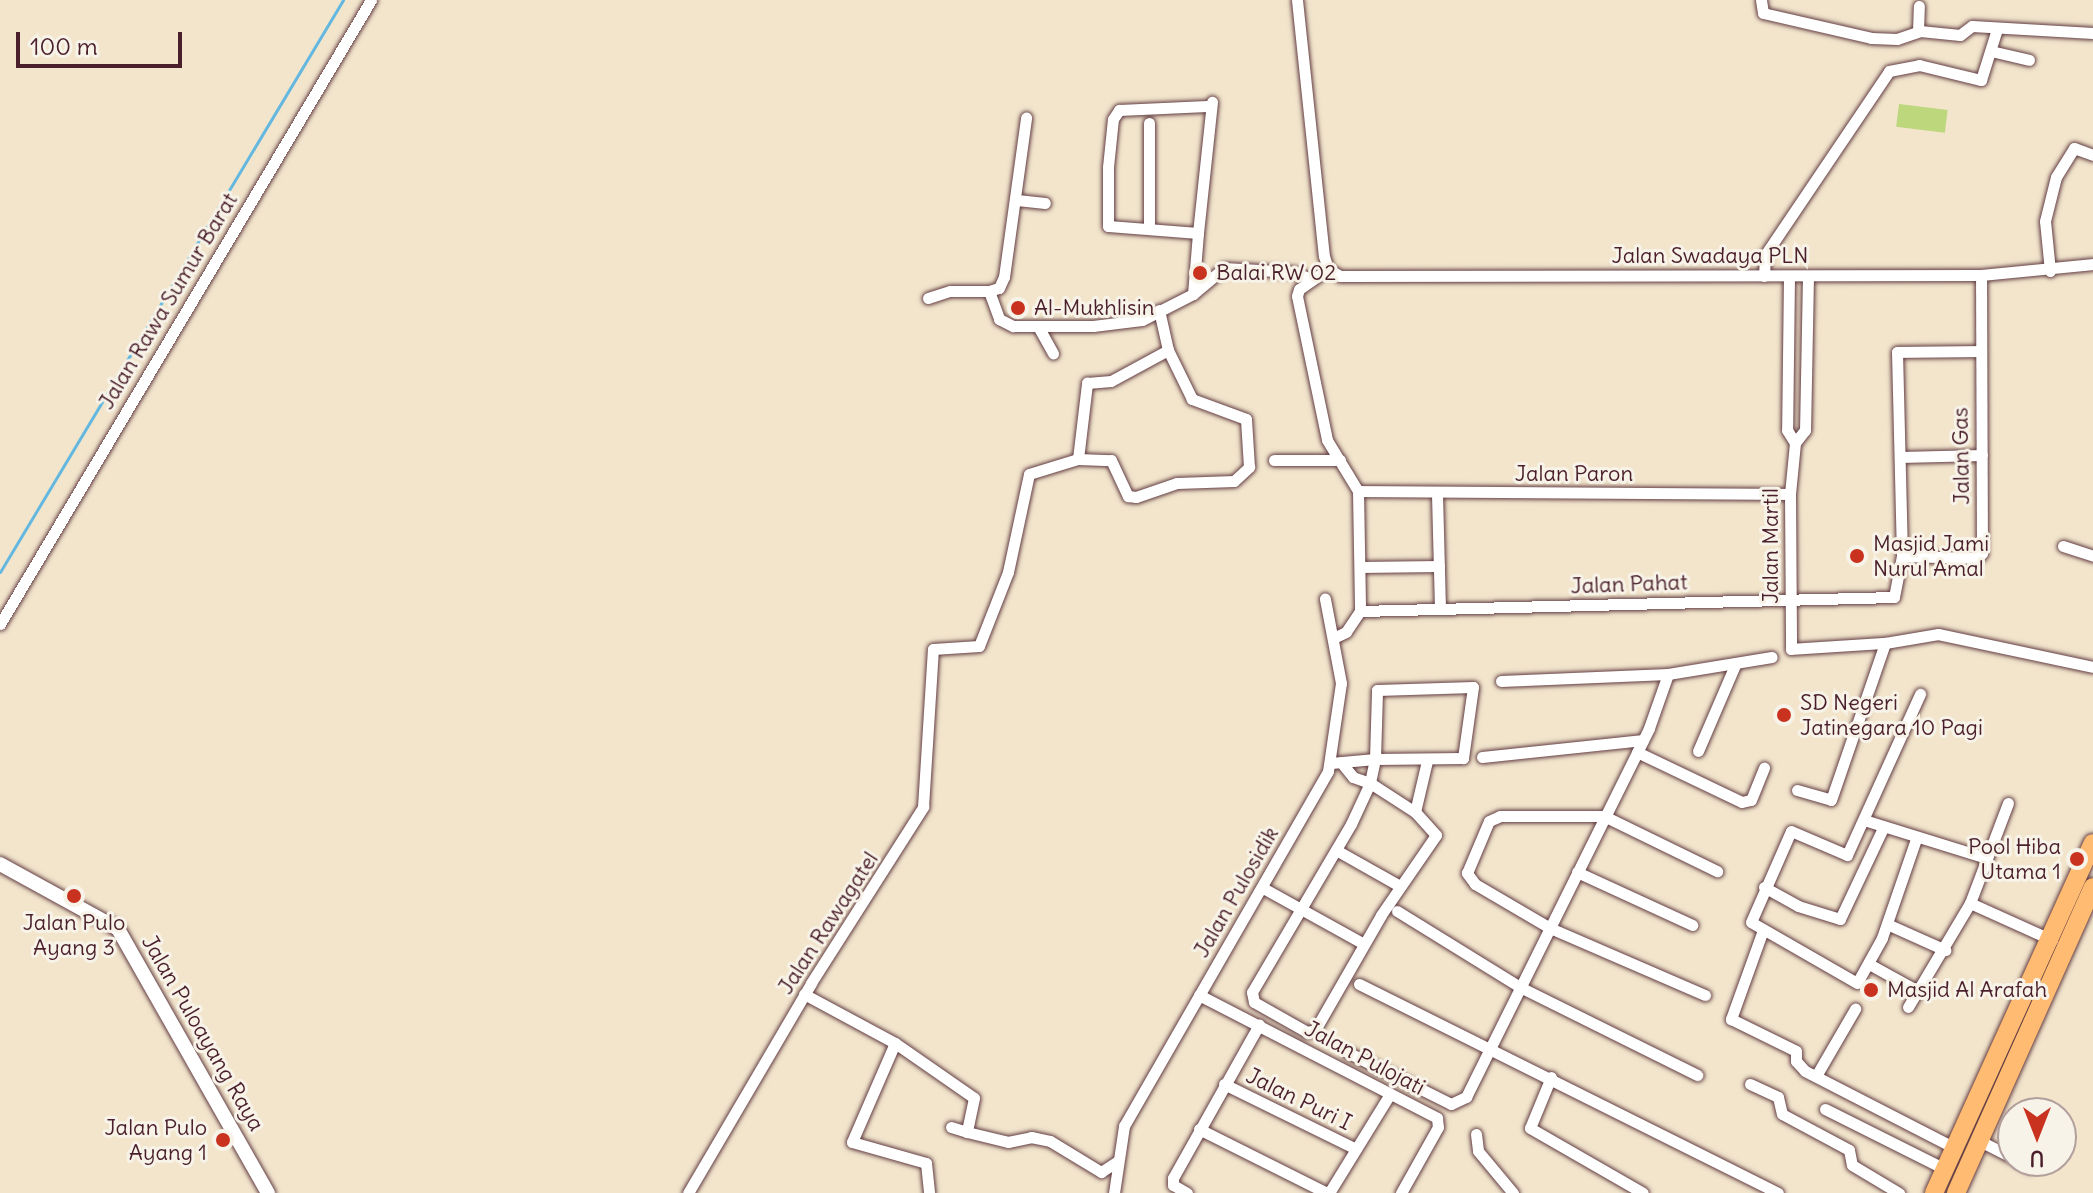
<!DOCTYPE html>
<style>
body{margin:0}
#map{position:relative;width:2093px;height:1193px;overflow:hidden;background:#f2e5cc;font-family:Delius,sans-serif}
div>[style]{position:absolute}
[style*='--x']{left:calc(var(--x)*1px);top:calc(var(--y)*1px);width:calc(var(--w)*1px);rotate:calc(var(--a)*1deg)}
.green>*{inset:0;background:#bcd77c;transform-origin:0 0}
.stream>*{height:3px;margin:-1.5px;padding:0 1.5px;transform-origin:1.5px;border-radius:1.5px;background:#64b8e0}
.roads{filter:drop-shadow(0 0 2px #633d43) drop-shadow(0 0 2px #633d43)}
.minor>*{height:11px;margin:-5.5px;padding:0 5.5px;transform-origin:5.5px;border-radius:5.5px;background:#fff}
.tertiary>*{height:14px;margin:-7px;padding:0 7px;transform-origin:7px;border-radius:7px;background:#fff}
.primary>*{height:18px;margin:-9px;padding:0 9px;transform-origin:9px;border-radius:9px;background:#ffbb71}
.dots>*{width:22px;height:22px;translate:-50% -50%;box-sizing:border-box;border:4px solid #f7f3e8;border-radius:50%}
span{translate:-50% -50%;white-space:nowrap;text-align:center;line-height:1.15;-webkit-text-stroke:6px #f7f3e8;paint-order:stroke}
.street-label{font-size:22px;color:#4a1f2b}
.poi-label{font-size:22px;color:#4a1f2b}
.left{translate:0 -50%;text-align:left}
.right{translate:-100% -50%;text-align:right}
.north{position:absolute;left:1997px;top:1097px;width:80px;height:80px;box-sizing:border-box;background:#f7f3e8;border:2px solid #b29e9c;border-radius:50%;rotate:180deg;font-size:22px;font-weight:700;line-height:32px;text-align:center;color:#4a1f2b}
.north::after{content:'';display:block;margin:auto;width:28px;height:36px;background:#c8321e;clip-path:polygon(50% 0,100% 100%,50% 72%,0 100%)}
.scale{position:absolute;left:16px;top:32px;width:166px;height:36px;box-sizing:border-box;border:4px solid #4a1f2b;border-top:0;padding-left:10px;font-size:24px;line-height:28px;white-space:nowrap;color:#4a1f2b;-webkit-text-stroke:6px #f7f3e8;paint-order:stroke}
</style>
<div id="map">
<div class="green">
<div style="left:1899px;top:104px;width:49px;height:23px;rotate:7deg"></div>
</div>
<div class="stream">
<div style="--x:0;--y:572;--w:667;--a:-59.05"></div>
</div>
<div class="roads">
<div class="minor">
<div style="--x:1297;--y:0;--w:257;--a:84"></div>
<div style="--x:1324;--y:256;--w:14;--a:73"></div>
<div style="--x:1328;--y:269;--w:14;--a:30"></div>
<div style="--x:1340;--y:276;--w:641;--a:-0.09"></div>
<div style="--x:1981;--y:275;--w:113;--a:-5.6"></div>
<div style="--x:1761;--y:0;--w:13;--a:81"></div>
<div style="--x:1763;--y:13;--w:111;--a:13"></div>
<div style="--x:1871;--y:38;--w:26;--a:2"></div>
<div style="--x:1897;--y:39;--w:24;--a:-19"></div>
<div style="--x:1920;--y:31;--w:40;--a:5.7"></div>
<div style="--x:1960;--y:35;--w:15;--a:-37"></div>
<div style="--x:1972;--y:26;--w:121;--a:3.3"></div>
<div style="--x:1918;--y:31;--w:25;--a:-88"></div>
<div style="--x:1991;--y:51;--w:39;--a:13"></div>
<div style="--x:1149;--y:123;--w:106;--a:90"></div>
<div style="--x:1017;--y:200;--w:28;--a:6"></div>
<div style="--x:1198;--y:233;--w:132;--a:-83.9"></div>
<div style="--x:1328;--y:269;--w:35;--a:145"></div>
<div style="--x:1299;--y:289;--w:7;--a:106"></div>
<div style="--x:1297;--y:296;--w:147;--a:78.2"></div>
<div style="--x:1327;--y:440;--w:60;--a:58.7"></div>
<div style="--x:1358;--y:491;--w:120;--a:89"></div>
<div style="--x:1360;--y:611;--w:25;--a:124"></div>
<div style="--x:1346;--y:632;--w:14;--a:155"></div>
<div style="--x:2050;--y:271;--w:50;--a:-95.7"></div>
<div style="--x:2045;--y:221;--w:45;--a:-76"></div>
<div style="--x:2056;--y:177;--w:34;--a:-58"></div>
<div style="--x:2074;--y:148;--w:20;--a:20"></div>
<div style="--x:1764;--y:276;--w:21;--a:-87"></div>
<div style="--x:1765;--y:255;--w:222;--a:-56"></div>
<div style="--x:1889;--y:71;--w:31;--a:-11"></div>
<div style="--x:1919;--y:65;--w:64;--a:13.6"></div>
<div style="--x:1981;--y:80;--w:53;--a:-72.6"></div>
<div style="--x:1789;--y:276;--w:154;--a:90.7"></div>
<div style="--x:1787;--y:430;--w:15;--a:58"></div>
<div style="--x:1808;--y:276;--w:154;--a:91.1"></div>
<div style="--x:1805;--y:430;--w:16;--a:128"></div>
<div style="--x:1795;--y:443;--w:51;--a:95.6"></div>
<div style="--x:1790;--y:494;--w:155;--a:89.6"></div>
<div style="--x:1791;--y:649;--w:94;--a:-3.7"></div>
<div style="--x:989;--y:291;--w:10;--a:-17"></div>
<div style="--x:999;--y:288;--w:12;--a:-66"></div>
<div style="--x:1004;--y:277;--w:161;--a:-82.1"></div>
<div style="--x:1193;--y:294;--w:61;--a:-85.3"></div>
<div style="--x:1198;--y:233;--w:90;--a:-175.6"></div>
<div style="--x:1108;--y:226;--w:59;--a:-90"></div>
<div style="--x:1108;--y:167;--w:48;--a:-84.1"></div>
<div style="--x:1113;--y:119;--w:11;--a:-56"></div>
<div style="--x:1119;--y:110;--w:88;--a:-2.6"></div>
<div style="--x:928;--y:298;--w:23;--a:-18"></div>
<div style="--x:950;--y:291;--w:39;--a:0"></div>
<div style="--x:989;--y:291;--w:30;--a:70"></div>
<div style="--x:999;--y:319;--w:16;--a:27"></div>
<div style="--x:1013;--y:326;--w:80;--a:0"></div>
<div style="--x:1093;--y:326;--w:49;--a:-7"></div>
<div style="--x:1142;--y:320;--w:57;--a:-27"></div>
<div style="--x:1193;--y:294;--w:40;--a:-40"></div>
<div style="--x:1224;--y:268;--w:69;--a:3.3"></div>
<div style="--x:1293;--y:272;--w:19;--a:21"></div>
<div style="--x:1039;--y:328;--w:29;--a:61"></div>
<div style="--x:1900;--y:457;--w:82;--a:-1.4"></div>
<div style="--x:1078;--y:459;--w:77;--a:-83.2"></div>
<div style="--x:1087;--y:383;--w:24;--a:-5"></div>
<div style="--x:1111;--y:381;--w:65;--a:-28.5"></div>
<div style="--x:1274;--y:460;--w:66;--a:0"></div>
<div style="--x:1358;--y:491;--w:432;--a:0.4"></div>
<div style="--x:1437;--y:494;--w:115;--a:88.5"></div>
<div style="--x:2063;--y:546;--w:32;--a:18"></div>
<div style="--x:1902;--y:556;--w:75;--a:1.5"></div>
<div style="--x:1977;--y:558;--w:7;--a:-45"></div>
<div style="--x:1982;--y:553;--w:278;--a:-90.2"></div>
<div style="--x:1360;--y:567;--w:79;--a:-0.7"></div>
<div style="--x:1360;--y:611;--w:534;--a:-1.5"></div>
<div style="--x:1894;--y:597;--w:42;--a:-79"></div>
<div style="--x:1902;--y:556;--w:204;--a:-91.4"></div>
<div style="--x:1897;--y:352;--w:83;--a:-0.7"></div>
<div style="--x:0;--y:624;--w:726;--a:-59.27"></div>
<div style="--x:1501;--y:681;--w:167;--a:-2.4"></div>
<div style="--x:1668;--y:674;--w:105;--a:-9.3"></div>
<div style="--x:1698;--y:751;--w:94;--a:-66.7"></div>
<div style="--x:1637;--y:752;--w:116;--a:25.5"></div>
<div style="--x:1742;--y:802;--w:9;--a:-13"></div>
<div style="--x:1751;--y:800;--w:35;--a:-68"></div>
<div style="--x:1482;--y:757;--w:162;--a:-6"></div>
<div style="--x:1331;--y:763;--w:44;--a:-5.2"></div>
<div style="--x:1375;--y:759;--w:69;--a:-88.3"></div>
<div style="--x:1377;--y:690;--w:96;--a:-1.8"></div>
<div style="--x:1473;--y:687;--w:72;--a:98"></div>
<div style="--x:1463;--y:758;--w:88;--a:179.3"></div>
<div style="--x:1375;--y:759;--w:25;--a:102"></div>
<div style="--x:1370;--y:783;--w:45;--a:114.9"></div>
<div style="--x:1351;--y:824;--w:195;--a:120.5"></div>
<div style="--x:1252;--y:992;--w:10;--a:79"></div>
<div style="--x:1254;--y:1002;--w:61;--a:29.5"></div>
<div style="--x:1307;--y:1032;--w:8;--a:-14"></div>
<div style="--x:1315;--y:1030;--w:133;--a:-60.1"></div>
<div style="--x:1381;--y:915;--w:97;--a:-55.5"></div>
<div style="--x:1436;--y:835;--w:31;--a:-132"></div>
<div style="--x:1415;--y:812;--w:54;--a:-147.2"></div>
<div style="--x:1370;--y:783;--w:18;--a:-161"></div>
<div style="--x:1353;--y:777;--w:19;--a:-129"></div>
<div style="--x:1797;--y:790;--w:35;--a:16"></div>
<div style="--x:1831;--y:800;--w:166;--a:-71"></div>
<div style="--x:1885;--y:643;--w:54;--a:-9.6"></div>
<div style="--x:1938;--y:634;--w:158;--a:12"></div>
<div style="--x:1415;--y:812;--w:52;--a:-76.8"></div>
<div style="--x:1864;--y:820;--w:129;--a:17.2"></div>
<div style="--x:1916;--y:839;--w:105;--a:109"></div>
<div style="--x:1882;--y:938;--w:51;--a:119.1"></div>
<div style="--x:1857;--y:983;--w:122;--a:-150.1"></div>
<div style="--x:1751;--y:922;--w:99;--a:-66.3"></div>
<div style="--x:1791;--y:831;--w:61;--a:23.2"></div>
<div style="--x:1847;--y:855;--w:177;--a:-65.6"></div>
<div style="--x:1336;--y:850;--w:73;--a:29.4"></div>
<div style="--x:1577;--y:872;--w:127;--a:24.7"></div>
<div style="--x:1764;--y:887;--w:39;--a:29"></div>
<div style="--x:1798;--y:906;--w:44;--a:17.2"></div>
<div style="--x:1840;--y:919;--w:101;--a:-64.7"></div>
<div style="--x:1263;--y:888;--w:115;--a:29"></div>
<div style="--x:1970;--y:903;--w:90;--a:24.3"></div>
<div style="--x:1397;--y:911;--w:145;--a:31.7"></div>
<div style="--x:1520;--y:987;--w:198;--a:26.4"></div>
<div style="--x:1887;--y:924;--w:64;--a:24.1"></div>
<div style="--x:1763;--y:930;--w:95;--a:109.8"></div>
<div style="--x:1731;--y:1019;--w:72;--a:26.2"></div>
<div style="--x:1796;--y:1051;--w:10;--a:90"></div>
<div style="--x:1796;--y:1061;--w:13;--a:48"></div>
<div style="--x:1805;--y:1071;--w:169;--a:27.2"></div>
<div style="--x:1869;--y:964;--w:56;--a:28.9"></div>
<div style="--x:1359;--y:984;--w:468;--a:26.5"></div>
<div style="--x:804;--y:994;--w:103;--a:28.3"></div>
<div style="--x:895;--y:1043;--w:96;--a:34.8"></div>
<div style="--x:974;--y:1098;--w:35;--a:102"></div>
<div style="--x:967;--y:1132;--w:42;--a:13.7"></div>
<div style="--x:1008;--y:1142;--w:24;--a:-12"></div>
<div style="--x:1031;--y:1137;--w:19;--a:12"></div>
<div style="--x:1050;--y:1141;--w:60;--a:31.3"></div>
<div style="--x:1101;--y:1172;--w:20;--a:-33"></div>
<div style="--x:1199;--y:995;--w:268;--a:27.3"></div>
<div style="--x:1437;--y:1118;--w:9;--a:84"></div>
<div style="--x:1438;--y:1127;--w:76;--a:119.3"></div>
<div style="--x:1705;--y:995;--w:169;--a:-156.6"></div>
<div style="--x:1550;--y:928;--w:87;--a:-149.6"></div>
<div style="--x:1475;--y:884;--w:14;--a:-126"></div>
<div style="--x:1467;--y:873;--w:56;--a:-67.1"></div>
<div style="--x:1489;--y:821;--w:12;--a:-24"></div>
<div style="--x:1500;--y:816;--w:104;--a:0"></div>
<div style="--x:1604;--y:816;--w:126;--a:26"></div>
<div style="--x:1908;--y:1007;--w:121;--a:-59.2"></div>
<div style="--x:1970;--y:903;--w:107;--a:-69.2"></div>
<div style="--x:895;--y:1043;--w:108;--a:113.5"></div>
<div style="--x:852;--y:1142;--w:77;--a:15.8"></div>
<div style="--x:926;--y:1163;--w:30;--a:84"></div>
<div style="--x:1347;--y:1052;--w:116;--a:26.6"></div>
<div style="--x:1451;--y:1104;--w:17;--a:-25"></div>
<div style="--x:1466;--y:1097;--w:412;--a:-63.6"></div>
<div style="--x:1649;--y:728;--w:57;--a:-70.6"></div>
<div style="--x:1816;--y:1076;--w:78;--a:-59.8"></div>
<div style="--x:1551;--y:1077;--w:55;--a:112.4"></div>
<div style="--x:1530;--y:1128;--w:130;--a:29.9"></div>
<div style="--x:1224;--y:1084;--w:147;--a:26.2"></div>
<div style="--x:1750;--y:1084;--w:31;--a:25"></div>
<div style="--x:1778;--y:1097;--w:17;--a:77"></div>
<div style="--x:1782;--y:1114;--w:76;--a:28.2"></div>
<div style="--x:1849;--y:1150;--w:15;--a:79"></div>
<div style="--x:1852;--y:1165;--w:55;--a:30.8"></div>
<div style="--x:1825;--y:1109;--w:134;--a:26.6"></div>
<div style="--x:951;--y:1127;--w:17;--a:17"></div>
<div style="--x:1199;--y:1129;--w:143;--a:26.6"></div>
<div style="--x:1476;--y:1134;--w:17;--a:83"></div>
<div style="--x:1478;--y:1151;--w:55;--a:50.2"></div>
<div style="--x:1980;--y:1141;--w:37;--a:27"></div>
<div style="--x:2018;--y:1161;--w:13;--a:27"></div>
<div style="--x:688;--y:1193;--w:243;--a:-59.6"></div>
<div style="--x:811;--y:983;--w:209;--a:-57.5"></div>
<div style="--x:923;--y:807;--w:158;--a:-86.4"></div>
<div style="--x:933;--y:649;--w:46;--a:-3.7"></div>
<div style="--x:979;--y:646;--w:79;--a:-68.6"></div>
<div style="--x:1008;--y:572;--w:100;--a:-77.9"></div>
<div style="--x:1029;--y:474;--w:51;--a:-17"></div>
<div style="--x:1078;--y:459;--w:33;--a:2"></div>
<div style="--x:1111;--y:460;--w:40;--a:65"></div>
<div style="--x:1128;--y:496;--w:8;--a:7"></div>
<div style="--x:1136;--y:497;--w:43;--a:-18.9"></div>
<div style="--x:1177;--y:483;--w:57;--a:-2"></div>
<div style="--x:1234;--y:481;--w:21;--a:-43"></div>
<div style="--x:1249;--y:467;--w:48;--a:-93.6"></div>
<div style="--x:1246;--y:419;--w:58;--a:-159.7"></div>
<div style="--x:1192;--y:399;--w:55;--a:-116.1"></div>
<div style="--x:1168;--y:350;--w:41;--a:-102.7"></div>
<div style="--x:1114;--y:1193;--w:68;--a:-81.5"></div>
<div style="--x:1124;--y:1126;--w:409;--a:-60.1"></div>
<div style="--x:1328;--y:771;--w:89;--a:-81.6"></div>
<div style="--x:1341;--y:683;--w:86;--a:-100.8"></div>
<div style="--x:1187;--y:1193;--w:16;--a:-150"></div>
<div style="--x:1173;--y:1185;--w:7;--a:-90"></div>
<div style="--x:1173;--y:1178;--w:176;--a:-60.7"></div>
<div style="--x:1329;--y:1193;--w:116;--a:-58.4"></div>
</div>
<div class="tertiary">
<div style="--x:0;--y:864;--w:135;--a:28.8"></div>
<div style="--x:118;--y:929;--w:304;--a:60.4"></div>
</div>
<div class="primary">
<div style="--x:1934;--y:1193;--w:384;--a:-65.6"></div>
<div style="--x:1956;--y:1193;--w:335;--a:-65.9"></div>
</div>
</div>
<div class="dots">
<div style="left:1200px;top:273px;background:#c8321e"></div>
<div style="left:1018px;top:308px;background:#c8321e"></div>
<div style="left:1857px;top:556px;background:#c8321e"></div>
<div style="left:1784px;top:715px;background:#c8321e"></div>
<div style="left:2077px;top:859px;background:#c8321e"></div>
<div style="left:74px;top:896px;background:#c8321e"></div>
<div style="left:1871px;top:990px;background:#c8321e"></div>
<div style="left:223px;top:1140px;background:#c8321e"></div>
</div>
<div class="street-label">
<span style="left:1710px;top:256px">Jalan Swadaya PLN</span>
<span style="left:168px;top:301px;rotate:-59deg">Jalan Rawa Sumur Barat</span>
<span style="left:1961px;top:456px;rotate:-91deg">Jalan Gas</span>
<span style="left:1574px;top:474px">Jalan Paron</span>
<span style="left:1771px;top:546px;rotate:-90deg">Jalan Martil</span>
<span style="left:1629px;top:584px;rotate:-2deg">Jalan Pahat</span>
<span style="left:1236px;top:892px;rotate:-60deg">Jalan Pulosidik</span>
<span style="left:828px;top:923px;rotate:-57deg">Jalan Rawagatel</span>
<span style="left:203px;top:1033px;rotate:60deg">Jalan Puloayang Raya</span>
<span style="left:1365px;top:1058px;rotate:28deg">Jalan Pulojati</span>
<span style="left:1299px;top:1099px;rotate:26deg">Jalan Puri I</span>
</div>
<div class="poi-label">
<span class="left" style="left:1216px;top:273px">Balai RW 02</span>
<span class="left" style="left:1034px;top:308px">Al-Mukhlisin</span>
<span class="left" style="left:1873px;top:556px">Masjid Jami<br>Nurul Amal</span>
<span class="left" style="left:1800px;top:715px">SD Negeri<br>Jatinegara 10 Pagi</span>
<span class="right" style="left:2061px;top:859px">Pool Hiba<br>Utama 1</span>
<span style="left:74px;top:935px">Jalan Pulo<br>Ayang 3</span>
<span class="left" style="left:1887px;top:990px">Masjid Al Arafah</span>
<span class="right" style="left:207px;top:1140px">Jalan Pulo<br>Ayang 1</span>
</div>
<div class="north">U</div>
<div class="scale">100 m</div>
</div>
